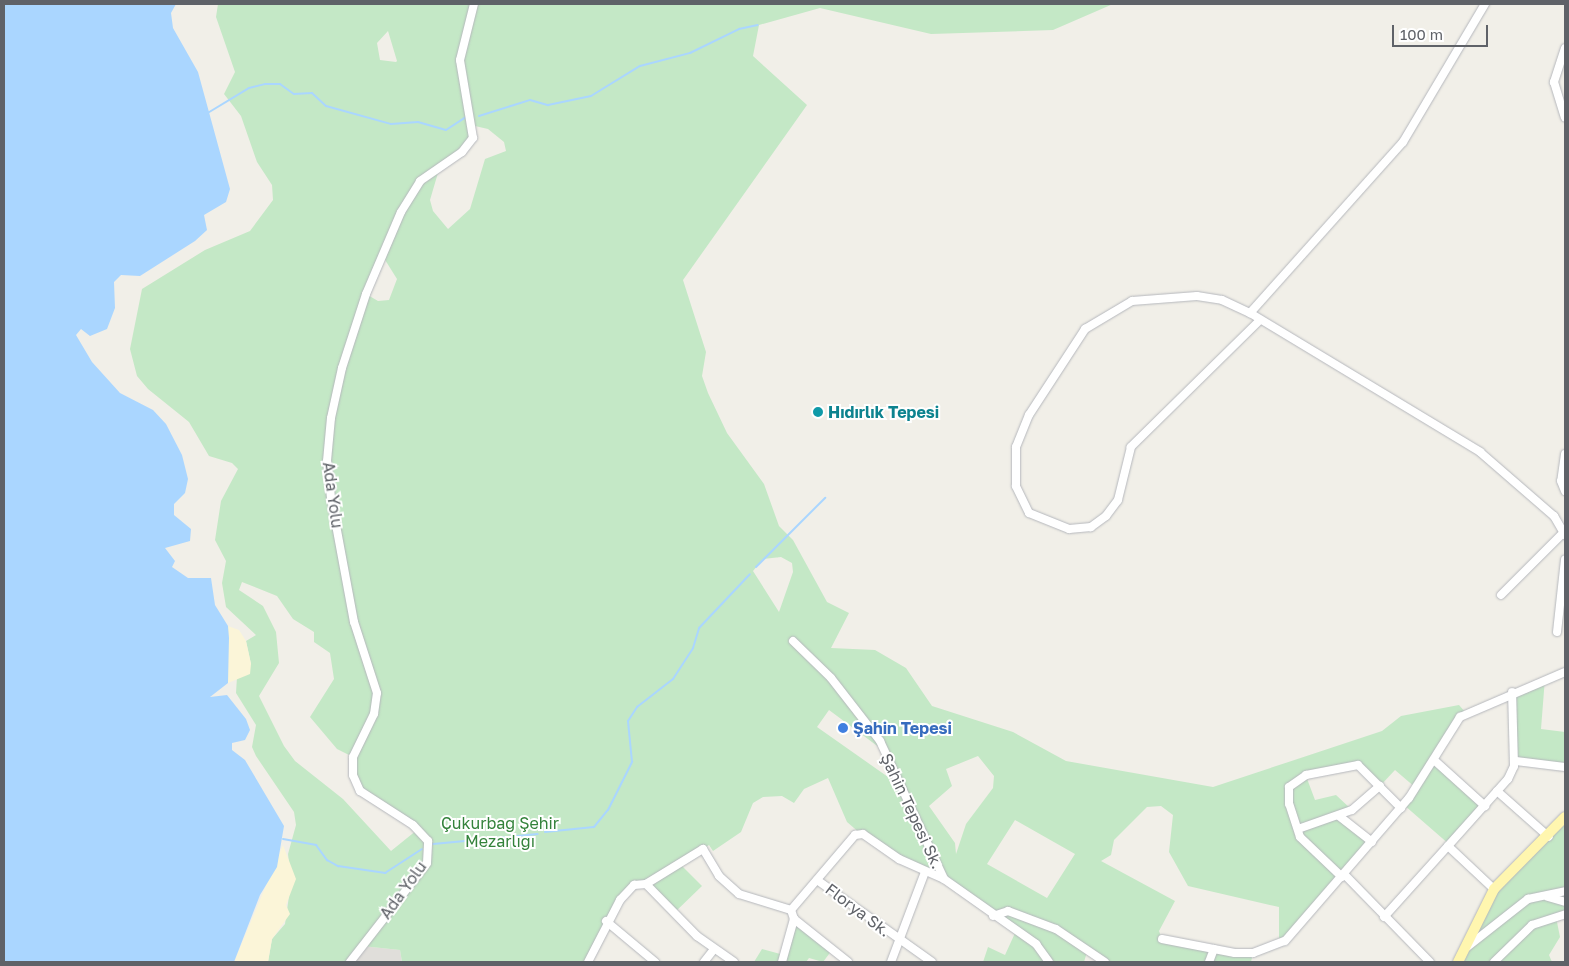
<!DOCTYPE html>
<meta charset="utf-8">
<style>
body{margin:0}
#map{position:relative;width:1569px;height:966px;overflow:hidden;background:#f1efe8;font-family:"Golos Text",sans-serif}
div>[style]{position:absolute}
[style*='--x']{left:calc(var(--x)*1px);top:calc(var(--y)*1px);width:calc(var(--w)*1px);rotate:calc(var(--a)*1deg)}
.industrial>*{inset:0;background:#e0deda}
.green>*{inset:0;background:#c4e8c6}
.sand>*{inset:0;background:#fbf5d8}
.water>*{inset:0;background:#aad6ff}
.stream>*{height:2px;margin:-1px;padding:0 1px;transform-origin:1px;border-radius:1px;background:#aad6ff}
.roads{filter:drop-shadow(0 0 1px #b5b7bc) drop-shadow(0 0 1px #b5b7bc)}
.minor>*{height:8px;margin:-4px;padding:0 4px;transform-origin:4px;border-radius:4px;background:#fff}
.major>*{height:10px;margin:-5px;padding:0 5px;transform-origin:5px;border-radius:5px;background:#fff6af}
.dots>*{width:14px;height:14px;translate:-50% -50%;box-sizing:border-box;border:2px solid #fff;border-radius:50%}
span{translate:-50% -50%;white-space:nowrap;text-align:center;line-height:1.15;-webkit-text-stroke:4px #fff;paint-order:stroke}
.culture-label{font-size:16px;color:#0d838f;font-weight:700}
.left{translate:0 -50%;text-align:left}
.street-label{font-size:16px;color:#5f6268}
.shop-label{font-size:16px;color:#366cbe;font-weight:700}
.park-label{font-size:16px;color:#33823a}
.frame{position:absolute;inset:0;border:5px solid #5f6268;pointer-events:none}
.scale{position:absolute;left:1392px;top:25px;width:96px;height:22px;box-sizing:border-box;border:2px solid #5f6268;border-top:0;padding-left:6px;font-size:15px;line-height:18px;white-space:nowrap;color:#5f6268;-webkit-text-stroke:4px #fff;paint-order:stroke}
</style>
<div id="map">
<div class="industrial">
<div style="clip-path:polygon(362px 946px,400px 950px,402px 962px,350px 962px)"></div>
</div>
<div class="green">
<div style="clip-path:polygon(evenodd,218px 4px,1113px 4px,1053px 30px,931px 34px,820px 8px,759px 25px,753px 56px,807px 105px,683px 280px,706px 352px,702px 376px,708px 393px,727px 433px,764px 484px,779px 526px,793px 540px,827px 602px,849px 613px,831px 648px,875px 650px,906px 668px,932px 706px,1013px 732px,1066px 761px,1213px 787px,1382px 731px,1401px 716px,1459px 705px,1466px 713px,1434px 760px,1485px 806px,1450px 845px,1404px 805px,1416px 788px,1395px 770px,1380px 786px,1363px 768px,1306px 776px,1315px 800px,1336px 795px,1352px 810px,1340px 816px,1372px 842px,1279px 943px,1279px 907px,1188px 886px,1169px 852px,1173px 815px,1161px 806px,1147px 807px,1114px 840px,1111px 855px,1101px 861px,1175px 901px,1159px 931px,1162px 939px,1253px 953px,1251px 962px,1105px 962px,1087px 952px,1084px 962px,983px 962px,988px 947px,1005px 955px,1016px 931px,944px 879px,861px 834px,847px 822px,828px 778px,804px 789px,794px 803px,782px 796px,763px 797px,753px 803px,741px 832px,713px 851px,709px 845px,680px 864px,702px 886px,673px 914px,646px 884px,626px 892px,588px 962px,402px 962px,400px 950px,362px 946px,350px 962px,268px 962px,272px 939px,285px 924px,291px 882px,288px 854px,296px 825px,294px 812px,256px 756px,252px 747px,256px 725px,236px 693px,237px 677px,251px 664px,246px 641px,256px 635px,226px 607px,222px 583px,226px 561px,215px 540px,221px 501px,238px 469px,232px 463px,209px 456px,189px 422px,148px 389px,137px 376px,130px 349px,142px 289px,205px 250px,250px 231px,273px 200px,272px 185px,257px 162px,241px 116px,224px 94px,235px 72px,216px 17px,218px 4px,388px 31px,397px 61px,396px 62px,380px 60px,377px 43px,388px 31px,218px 4px,475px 126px,488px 129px,504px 142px,506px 151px,485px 159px,470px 209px,448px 229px,433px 211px,430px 200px,440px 166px,473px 138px,475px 126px,218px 4px,382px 255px,397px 279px,389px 300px,378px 301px,366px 294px,382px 255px,218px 4px,781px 557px,792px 563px,793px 572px,779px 612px,753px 571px,763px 559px,781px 557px,218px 4px,242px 582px,277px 596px,293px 619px,314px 632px,314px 642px,330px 653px,334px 679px,310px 717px,337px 749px,353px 757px,353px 775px,360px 791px,417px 830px,391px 851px,343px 799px,295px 761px,284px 746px,259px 696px,279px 663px,276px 632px,263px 606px,239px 590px,242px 582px,218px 4px,829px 710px,884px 751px,898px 784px,817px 727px,829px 710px,218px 4px,978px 756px,994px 776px,993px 788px,966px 824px,956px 854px,955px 843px,929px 806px,952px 786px,946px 769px,978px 756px,218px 4px,1015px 820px,1075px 854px,1047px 898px,987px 864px,1015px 820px)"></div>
<div style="clip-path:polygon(1545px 678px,1541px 729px,1565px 732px,1565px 767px,1516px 761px,1512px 692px)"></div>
<div style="clip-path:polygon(1565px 817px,1565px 914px,1556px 917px,1560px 937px,1549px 955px,1552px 962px,1458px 962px,1483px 908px)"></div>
<div style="clip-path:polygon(794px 919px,832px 950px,823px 962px,809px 958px,806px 962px,754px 962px,762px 949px,784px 955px)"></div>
</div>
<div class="sand">
<div style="clip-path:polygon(228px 626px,239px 630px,246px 641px,251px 664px,250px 674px,228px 683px)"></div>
<div style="clip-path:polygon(283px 845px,296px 879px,286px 905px,290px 914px,272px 939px,268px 962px,234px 962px)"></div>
</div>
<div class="water">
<div style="clip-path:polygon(4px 4px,176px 4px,171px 13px,173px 28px,198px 72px,230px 189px,226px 202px,204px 215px,207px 230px,195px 241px,140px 276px,121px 275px,114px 282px,115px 308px,107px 329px,90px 336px,81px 329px,76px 335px,92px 362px,120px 393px,153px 410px,166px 424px,182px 455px,188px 479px,185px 493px,174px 504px,174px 515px,191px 529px,190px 541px,165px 548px,175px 561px,172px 567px,188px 578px,211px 578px,215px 605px,228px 626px,229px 638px,228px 683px,210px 697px,227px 695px,246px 719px,250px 730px,245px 740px,232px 743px,232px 750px,245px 760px,284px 826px,277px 867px,260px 895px,234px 962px,4px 962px)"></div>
</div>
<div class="stream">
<div style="--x:206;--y:114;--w:50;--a:-31.2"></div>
<div style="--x:249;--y:88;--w:16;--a:-14"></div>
<div style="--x:265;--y:84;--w:15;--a:0"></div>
<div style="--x:280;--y:84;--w:17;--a:36"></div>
<div style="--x:294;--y:94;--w:18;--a:-3"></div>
<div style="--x:312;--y:93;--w:19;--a:43"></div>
<div style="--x:326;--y:106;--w:67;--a:15.5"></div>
<div style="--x:391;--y:124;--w:27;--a:-4"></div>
<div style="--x:418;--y:122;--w:29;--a:16"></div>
<div style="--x:446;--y:130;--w:24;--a:-33"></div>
<div style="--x:479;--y:116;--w:53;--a:-17.4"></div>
<div style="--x:530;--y:100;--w:19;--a:16"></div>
<div style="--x:548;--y:105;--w:44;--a:-11.8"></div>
<div style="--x:591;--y:96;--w:57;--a:-31.5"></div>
<div style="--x:640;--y:66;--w:52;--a:-14.6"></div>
<div style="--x:690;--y:53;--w:55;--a:-26.1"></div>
<div style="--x:739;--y:29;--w:19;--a:-12"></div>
<div style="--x:756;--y:567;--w:98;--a:-45"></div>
<div style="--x:545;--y:832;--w:49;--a:-5.8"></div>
<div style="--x:594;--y:827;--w:22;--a:-51"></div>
<div style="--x:608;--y:810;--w:54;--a:-63.4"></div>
<div style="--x:632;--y:762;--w:41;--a:-95.6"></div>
<div style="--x:628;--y:721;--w:17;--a:-57"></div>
<div style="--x:637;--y:707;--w:46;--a:-37.9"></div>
<div style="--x:673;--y:679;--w:37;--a:-57"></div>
<div style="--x:693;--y:648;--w:21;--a:-73"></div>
<div style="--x:699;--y:628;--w:74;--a:-46.6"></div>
<div style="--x:283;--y:839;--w:34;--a:10"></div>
<div style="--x:316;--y:845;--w:19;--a:54"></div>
<div style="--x:327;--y:860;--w:13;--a:29"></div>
<div style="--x:338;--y:866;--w:48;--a:8.5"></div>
<div style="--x:385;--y:873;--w:44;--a:-33"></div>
<div style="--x:433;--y:844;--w:105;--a:-5.4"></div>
</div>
<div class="roads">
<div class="minor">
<div style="--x:1565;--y:48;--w:36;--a:108"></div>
<div style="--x:1554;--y:82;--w:37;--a:73"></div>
<div style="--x:1250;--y:313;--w:229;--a:-48.2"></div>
<div style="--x:1403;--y:142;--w:161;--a:-59.3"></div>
<div style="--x:1259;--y:321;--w:180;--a:135.5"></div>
<div style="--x:1131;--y:447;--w:55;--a:103.8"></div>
<div style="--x:1118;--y:500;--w:20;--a:127"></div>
<div style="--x:1106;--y:516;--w:19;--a:144"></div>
<div style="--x:1091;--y:527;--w:22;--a:175"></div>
<div style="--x:1069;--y:529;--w:43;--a:-158.2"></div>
<div style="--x:1029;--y:513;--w:30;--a:-116"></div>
<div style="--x:1016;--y:486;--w:39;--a:-90"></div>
<div style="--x:1016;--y:447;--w:35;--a:-68"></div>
<div style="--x:1029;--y:415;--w:103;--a:-56.9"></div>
<div style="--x:1085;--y:329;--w:55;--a:-30.8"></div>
<div style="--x:1132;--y:301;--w:65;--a:-4.4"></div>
<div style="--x:1197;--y:296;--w:25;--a:9"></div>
<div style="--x:1222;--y:300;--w:31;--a:25"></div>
<div style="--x:1250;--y:313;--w:269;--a:31.1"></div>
<div style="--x:1480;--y:452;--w:98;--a:40.9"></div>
<div style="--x:1554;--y:516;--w:22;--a:60"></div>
<div style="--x:1565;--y:454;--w:27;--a:98"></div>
<div style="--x:1561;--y:481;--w:11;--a:68"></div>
<div style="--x:1501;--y:595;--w:89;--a:-45"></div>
<div style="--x:1557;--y:632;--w:73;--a:-83.7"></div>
<div style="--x:793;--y:641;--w:53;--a:44.2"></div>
<div style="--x:831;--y:678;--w:80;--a:52.1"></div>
<div style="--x:880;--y:741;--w:152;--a:65.1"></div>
<div style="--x:944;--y:879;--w:113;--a:35.2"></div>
<div style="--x:1036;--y:944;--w:22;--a:54"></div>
<div style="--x:1434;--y:760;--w:69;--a:42"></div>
<div style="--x:1516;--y:761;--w:49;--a:7"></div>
<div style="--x:1497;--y:791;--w:69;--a:41.5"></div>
<div style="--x:1339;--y:816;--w:42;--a:38.2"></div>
<div style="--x:1298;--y:829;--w:57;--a:-19.4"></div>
<div style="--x:1352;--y:810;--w:37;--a:-41"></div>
<div style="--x:1448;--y:846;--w:90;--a:-48.2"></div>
<div style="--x:1508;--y:779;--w:14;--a:-65"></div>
<div style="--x:1514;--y:766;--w:74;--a:-91.5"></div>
<div style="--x:1344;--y:874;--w:123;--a:45.7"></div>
<div style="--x:1342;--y:877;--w:58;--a:-136.4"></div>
<div style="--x:1300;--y:837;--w:35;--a:-108"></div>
<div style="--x:1289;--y:804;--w:17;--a:-90"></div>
<div style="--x:1289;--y:787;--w:21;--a:-35"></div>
<div style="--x:1306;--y:775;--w:53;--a:-10.9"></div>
<div style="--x:1358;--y:765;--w:61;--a:45"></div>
<div style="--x:817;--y:880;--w:141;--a:35.5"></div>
<div style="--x:646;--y:884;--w:67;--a:-31.6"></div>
<div style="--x:703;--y:849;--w:31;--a:59"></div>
<div style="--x:719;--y:876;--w:27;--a:42"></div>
<div style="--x:739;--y:894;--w:54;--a:17.1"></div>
<div style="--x:646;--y:884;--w:73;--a:45.6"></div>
<div style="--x:697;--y:936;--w:45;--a:35.1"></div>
<div style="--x:1548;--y:897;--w:18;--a:16"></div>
<div style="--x:993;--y:916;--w:16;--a:-18"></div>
<div style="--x:1008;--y:911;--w:51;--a:20.6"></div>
<div style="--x:1056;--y:929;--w:59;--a:34"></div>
<div style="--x:1384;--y:917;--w:96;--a:-48"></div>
<div style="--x:1448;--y:846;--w:63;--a:43.1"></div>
<div style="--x:794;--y:919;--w:9;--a:-108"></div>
<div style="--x:791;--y:910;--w:99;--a:-49.5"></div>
<div style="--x:855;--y:835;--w:8;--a:-7"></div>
<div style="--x:863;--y:834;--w:44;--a:34.8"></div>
<div style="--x:899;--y:859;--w:49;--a:24"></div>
<div style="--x:794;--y:919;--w:69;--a:38.5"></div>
<div style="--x:606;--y:921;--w:64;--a:39.9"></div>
<div style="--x:1162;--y:939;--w:74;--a:10.9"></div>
<div style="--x:1235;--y:953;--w:18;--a:0"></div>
<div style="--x:1253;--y:953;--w:34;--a:-21"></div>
<div style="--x:1285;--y:941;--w:189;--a:-49.1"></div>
<div style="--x:1409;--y:798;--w:96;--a:-57.8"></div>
<div style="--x:1460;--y:717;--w:114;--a:-23.2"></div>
<div style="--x:1467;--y:947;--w:78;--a:-38.2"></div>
<div style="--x:1528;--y:899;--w:38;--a:-12"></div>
<div style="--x:350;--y:962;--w:125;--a:-52.1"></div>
<div style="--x:427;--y:863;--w:22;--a:-87"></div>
<div style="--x:428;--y:841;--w:22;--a:-133"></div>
<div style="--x:413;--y:825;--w:63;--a:-147.3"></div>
<div style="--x:360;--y:791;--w:17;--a:-114"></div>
<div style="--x:353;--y:775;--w:18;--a:-90"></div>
<div style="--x:353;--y:757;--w:48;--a:-64"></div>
<div style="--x:374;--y:714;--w:21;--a:-82"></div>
<div style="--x:377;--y:693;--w:75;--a:-107.9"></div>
<div style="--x:354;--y:622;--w:126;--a:-100.5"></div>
<div style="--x:331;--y:498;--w:37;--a:-96"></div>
<div style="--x:327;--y:461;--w:43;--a:-84.7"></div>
<div style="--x:331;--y:418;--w:51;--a:-77.6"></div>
<div style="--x:342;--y:368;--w:78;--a:-72"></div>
<div style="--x:366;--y:294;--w:89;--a:-66.9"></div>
<div style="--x:401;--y:212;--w:36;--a:-58"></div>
<div style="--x:420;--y:181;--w:51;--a:-34.6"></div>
<div style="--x:462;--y:152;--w:18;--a:-52"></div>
<div style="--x:473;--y:138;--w:79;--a:-99.5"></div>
<div style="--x:460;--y:60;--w:58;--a:-76"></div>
<div style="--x:588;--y:962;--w:70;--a:-62.7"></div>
<div style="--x:620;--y:900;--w:21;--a:-47"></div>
<div style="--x:634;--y:885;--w:12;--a:-5"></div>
<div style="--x:704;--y:962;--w:16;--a:-52"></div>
<div style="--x:782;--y:962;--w:45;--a:-74.4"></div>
<div style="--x:891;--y:962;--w:96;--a:-69.3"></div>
<div style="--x:1209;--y:962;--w:14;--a:-69"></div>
<div style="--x:1494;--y:962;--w:53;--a:-44.2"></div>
<div style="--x:1532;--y:925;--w:35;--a:-18"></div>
</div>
<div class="major">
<div style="--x:1458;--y:962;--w:81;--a:-63.7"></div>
<div style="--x:1494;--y:889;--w:101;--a:-45.4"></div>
</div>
</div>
<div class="dots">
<div style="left:818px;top:412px;background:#0f9aa8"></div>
<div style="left:843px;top:728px;background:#3f7fe0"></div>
</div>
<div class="culture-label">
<span class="left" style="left:828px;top:412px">Hıdırlık Tepesi</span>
</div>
<div class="street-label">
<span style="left:333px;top:495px;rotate:82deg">Ada Yolu</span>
<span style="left:912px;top:811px;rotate:65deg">Şahin Tepesi Sk.</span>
<span style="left:403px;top:890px;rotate:-54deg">Ada Yolu</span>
<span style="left:858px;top:910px;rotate:37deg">Florya Sk.</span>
</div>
<div class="shop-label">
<span class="left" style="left:853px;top:728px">Şahin Tepesi</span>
</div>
<div class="park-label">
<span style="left:500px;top:832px">Çukurbağ Şehir<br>Mezarlığı</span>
</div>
<div class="frame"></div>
<div class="scale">100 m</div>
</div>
